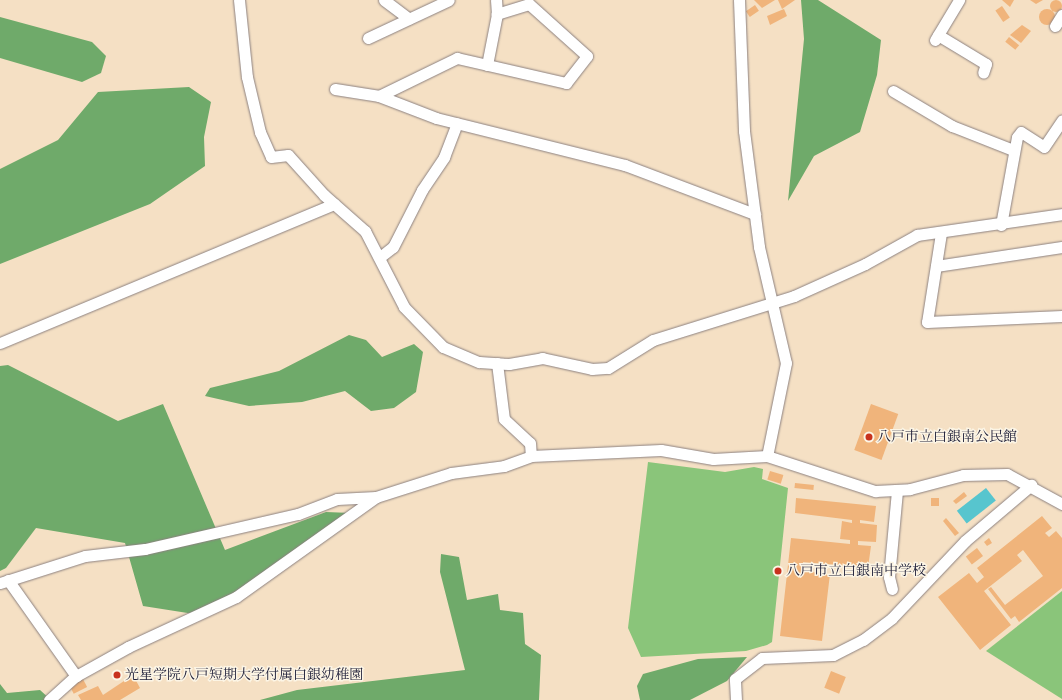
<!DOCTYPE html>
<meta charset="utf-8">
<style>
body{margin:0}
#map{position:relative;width:1062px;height:700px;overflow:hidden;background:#f5e0c4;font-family:Cardo,"Noto Serif JP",serif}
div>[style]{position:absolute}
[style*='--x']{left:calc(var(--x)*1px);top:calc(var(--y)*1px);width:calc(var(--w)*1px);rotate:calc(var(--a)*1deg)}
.green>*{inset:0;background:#8ac57a}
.forest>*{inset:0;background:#6faa6a}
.water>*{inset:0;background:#57c5ce;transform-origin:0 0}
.building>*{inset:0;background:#f0b47b;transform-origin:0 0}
.round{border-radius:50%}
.roads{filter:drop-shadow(0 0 1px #8c8180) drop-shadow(0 0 1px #8c8180)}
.minor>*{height:11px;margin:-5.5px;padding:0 5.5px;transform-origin:5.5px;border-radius:5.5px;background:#fff}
.dots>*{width:11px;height:11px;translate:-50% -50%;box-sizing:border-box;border:2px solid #fcf5e5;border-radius:50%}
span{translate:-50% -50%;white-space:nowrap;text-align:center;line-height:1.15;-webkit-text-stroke:3px #fcf5e5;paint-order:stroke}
.poi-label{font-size:14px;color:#22223b}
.left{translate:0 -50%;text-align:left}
</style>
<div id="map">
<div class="green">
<div style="clip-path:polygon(648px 462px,725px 472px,754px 467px,763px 469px,762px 479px,788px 488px,772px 642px,767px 645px,746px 651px,641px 657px,628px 628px)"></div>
<div style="clip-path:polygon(1062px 591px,1062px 699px,986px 651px)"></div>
</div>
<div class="forest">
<div style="clip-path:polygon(801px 0,818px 0,881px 40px,877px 75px,860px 132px,814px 156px,788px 201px,804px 39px)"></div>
<div style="clip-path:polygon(0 17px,92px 42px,106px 56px,101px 73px,82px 82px,0 58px)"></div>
<div style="clip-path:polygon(189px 87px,211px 102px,204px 137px,205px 166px,150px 204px,0 264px,0 169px,58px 140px,98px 92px)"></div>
<div style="clip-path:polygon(349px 335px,366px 340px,382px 357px,414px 344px,423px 352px,416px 392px,394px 408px,371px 411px,345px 391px,302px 402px,249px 406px,205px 396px,210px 388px,279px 371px)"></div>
<div style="clip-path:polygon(8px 365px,118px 421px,163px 404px,225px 550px,326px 512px,351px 513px,245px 587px,194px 614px,143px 606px,125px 543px,36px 528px,6px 568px,0 571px,0 366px)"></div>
<div style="clip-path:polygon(441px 554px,459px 557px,467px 600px,498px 594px,500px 610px,523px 613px,525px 644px,541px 655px,539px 700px,260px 700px,297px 690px,465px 670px,440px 572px)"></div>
<div style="clip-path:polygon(747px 657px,727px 681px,690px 700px,640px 700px,637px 686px,643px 674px,698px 659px)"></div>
<div style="clip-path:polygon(0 684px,7px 693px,40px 690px,51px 700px,0 700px)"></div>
</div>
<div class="water">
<div style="left:986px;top:488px;width:16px;height:37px;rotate:52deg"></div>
</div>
<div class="building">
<div class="round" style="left:1050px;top:0;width:12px;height:12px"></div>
<div style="clip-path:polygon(754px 0,775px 0,762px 8px)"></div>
<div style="clip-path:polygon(778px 0,795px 0,782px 9px)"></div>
<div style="clip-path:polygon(1002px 0,1014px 0,1010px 7px)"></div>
<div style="clip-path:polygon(1030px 0,1043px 0,1036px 4px)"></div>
<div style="left:755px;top:5px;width:7px;height:11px;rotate:56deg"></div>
<div style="left:1002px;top:6px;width:14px;height:8px;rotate:56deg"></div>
<div style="clip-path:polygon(784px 9px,787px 16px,770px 25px,767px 16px)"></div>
<div class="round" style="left:1039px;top:9px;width:16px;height:16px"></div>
<div style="clip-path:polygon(1022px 25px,1031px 31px,1021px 43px,1010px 35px)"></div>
<div style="left:1009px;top:37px;width:13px;height:6px;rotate:39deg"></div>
<div style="left:871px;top:404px;width:29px;height:49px;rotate:20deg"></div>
<div style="left:770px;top:471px;width:14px;height:9px;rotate:17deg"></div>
<div style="left:795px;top:483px;width:19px;height:5px;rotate:6deg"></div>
<div style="clip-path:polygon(964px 492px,967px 496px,956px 504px,953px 501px)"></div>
<div style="clip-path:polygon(796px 498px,876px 506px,874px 522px,860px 520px,860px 523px,877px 525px,876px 542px,858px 541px,858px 545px,871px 546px,868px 568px,803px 562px,802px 571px,830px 574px,822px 641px,780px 636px,791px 538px,850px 544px,850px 540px,840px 539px,842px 521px,852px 523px,852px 520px,795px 513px)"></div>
<div style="left:939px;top:498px;width:8px;height:8px;rotate:90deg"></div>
<div style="clip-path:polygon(1042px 516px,1052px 528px,1045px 533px,1049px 537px,1056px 531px,1062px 538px,1062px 588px,1019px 622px,1015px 616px,1011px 619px,988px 589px,991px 587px,1005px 605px,1043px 576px,1023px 550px,1017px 555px,1022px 561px,984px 591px,1011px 625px,980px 650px,938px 597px,969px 573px,977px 583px,984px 577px,977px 568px)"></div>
<div style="clip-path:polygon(946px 518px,959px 533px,955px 536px,943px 521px)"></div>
<div style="clip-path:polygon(989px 538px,992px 543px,987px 546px,984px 542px)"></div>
<div style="left:977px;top:548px;width:10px;height:14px;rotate:53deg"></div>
<div style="left:831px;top:671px;width:16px;height:18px;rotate:22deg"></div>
<div style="clip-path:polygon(133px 675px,140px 688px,120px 700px,81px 700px,78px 695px,98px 686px,103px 695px)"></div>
<div style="left:83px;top:679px;width:9px;height:15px;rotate:63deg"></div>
</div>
<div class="roads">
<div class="minor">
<div style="--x:239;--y:0;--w:77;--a:84.1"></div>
<div style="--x:247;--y:77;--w:57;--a:76.7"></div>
<div style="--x:260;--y:132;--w:27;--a:66"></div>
<div style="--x:271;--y:157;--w:17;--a:-7"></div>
<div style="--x:288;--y:155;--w:54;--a:48"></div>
<div style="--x:324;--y:195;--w:55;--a:41.3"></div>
<div style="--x:365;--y:231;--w:85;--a:62.8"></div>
<div style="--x:404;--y:307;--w:56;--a:45.7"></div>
<div style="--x:443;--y:347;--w:39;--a:23"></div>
<div style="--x:479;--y:362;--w:30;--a:4"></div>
<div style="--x:509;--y:364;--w:34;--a:-10"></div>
<div style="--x:542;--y:358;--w:51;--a:12.4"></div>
<div style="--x:592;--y:369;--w:16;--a:-4"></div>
<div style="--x:608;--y:368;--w:53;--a:-31.9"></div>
<div style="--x:653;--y:340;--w:148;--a:-17.3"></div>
<div style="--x:794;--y:296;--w:78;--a:-24.3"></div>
<div style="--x:865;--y:264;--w:60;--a:-29.1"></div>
<div style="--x:917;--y:235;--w:147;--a:-8.2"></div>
<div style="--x:384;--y:0;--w:31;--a:37"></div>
<div style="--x:739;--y:0;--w:131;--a:87.8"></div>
<div style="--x:744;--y:131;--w:117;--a:82.6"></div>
<div style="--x:759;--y:247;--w:119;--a:76.9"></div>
<div style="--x:786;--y:363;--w:95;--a:101.5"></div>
<div style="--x:767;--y:456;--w:114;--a:18"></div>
<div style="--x:875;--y:491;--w:35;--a:-3"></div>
<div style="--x:910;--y:489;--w:55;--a:-14.8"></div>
<div style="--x:963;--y:475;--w:44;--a:-1.3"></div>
<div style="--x:1007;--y:474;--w:63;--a:28.6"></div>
<div style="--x:1055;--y:26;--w:13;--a:-58"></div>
<div style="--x:938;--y:35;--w:56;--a:31.1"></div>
<div style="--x:986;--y:64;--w:9;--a:108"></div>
<div style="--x:368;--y:38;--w:89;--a:-25.1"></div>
<div style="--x:935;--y:40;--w:47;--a:-59"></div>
<div style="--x:487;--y:65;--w:52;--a:-78.9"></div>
<div style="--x:497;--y:14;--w:14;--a:-94"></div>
<div style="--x:335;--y:89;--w:45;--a:9"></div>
<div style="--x:379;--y:96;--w:61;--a:21.1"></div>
<div style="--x:436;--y:118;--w:195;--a:14"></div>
<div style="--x:625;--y:165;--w:139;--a:20.7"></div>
<div style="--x:893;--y:91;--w:69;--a:30.7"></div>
<div style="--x:952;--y:126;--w:66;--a:21.5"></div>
<div style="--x:379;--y:96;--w:87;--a:-26"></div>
<div style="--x:457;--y:58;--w:112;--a:12.9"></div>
<div style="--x:566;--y:83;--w:34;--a:-52"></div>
<div style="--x:587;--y:56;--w:78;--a:-138.1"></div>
<div style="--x:529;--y:4;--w:34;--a:163"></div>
<div style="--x:1001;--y:225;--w:89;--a:-79.7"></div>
<div style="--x:1017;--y:137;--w:6;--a:-51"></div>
<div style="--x:1021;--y:132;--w:27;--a:33"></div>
<div style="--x:1044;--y:147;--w:32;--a:-56"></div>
<div style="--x:941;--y:233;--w:90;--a:98.9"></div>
<div style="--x:927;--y:322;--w:135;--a:-2.5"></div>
<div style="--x:380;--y:257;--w:16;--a:-38"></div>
<div style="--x:393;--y:247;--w:64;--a:-63"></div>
<div style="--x:422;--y:190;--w:40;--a:-56"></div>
<div style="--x:444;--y:157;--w:36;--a:-69"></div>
<div style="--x:936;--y:266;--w:127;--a:-8.6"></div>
<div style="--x:0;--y:343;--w:362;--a:-22.6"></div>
<div style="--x:497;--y:363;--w:56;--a:82.9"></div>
<div style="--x:504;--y:419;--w:35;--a:43"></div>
<div style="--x:530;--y:443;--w:13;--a:86"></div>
<div style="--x:8;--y:580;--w:118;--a:54.7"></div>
<div style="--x:0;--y:583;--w:89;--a:-17.6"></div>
<div style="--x:85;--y:556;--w:60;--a:-6.7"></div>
<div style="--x:145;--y:549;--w:157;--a:-12.9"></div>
<div style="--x:298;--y:514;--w:42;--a:-21"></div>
<div style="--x:337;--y:499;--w:39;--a:-3"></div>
<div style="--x:892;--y:589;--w:12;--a:-104"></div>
<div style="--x:889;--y:577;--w:86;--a:-84.7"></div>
<div style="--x:49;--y:700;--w:36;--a:-42"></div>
<div style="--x:76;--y:676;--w:60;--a:-29.1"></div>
<div style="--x:128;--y:647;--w:119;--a:-24.8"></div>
<div style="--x:236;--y:597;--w:172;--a:-35.5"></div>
<div style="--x:376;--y:497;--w:79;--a:-17.7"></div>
<div style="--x:451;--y:473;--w:53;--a:-7.5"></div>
<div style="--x:504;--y:466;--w:29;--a:-20"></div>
<div style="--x:531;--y:456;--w:130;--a:-2.6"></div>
<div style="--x:661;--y:450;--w:53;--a:9.8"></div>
<div style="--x:713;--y:459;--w:54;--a:-3.2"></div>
<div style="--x:736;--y:700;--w:21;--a:-93"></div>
<div style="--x:735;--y:679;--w:34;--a:-38"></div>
<div style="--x:762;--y:658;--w:71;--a:-2.4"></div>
<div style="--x:833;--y:655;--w:34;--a:-27"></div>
<div style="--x:863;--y:640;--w:36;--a:-37"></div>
<div style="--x:892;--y:618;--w:106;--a:-46.5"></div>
<div style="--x:965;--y:541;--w:87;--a:-40.3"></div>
</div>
</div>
<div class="dots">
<div style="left:869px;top:437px;background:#c8321e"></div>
<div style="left:778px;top:571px;background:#c8321e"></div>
<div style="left:117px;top:675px;background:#c8321e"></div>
</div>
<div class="poi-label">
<span class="left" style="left:877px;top:437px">八戸市立白銀南公民館</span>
<span class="left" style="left:786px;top:571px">八戸市立白銀南中学校</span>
<span class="left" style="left:125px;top:675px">光星学院八戸短期大学付属白銀幼稚園</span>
</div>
</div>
